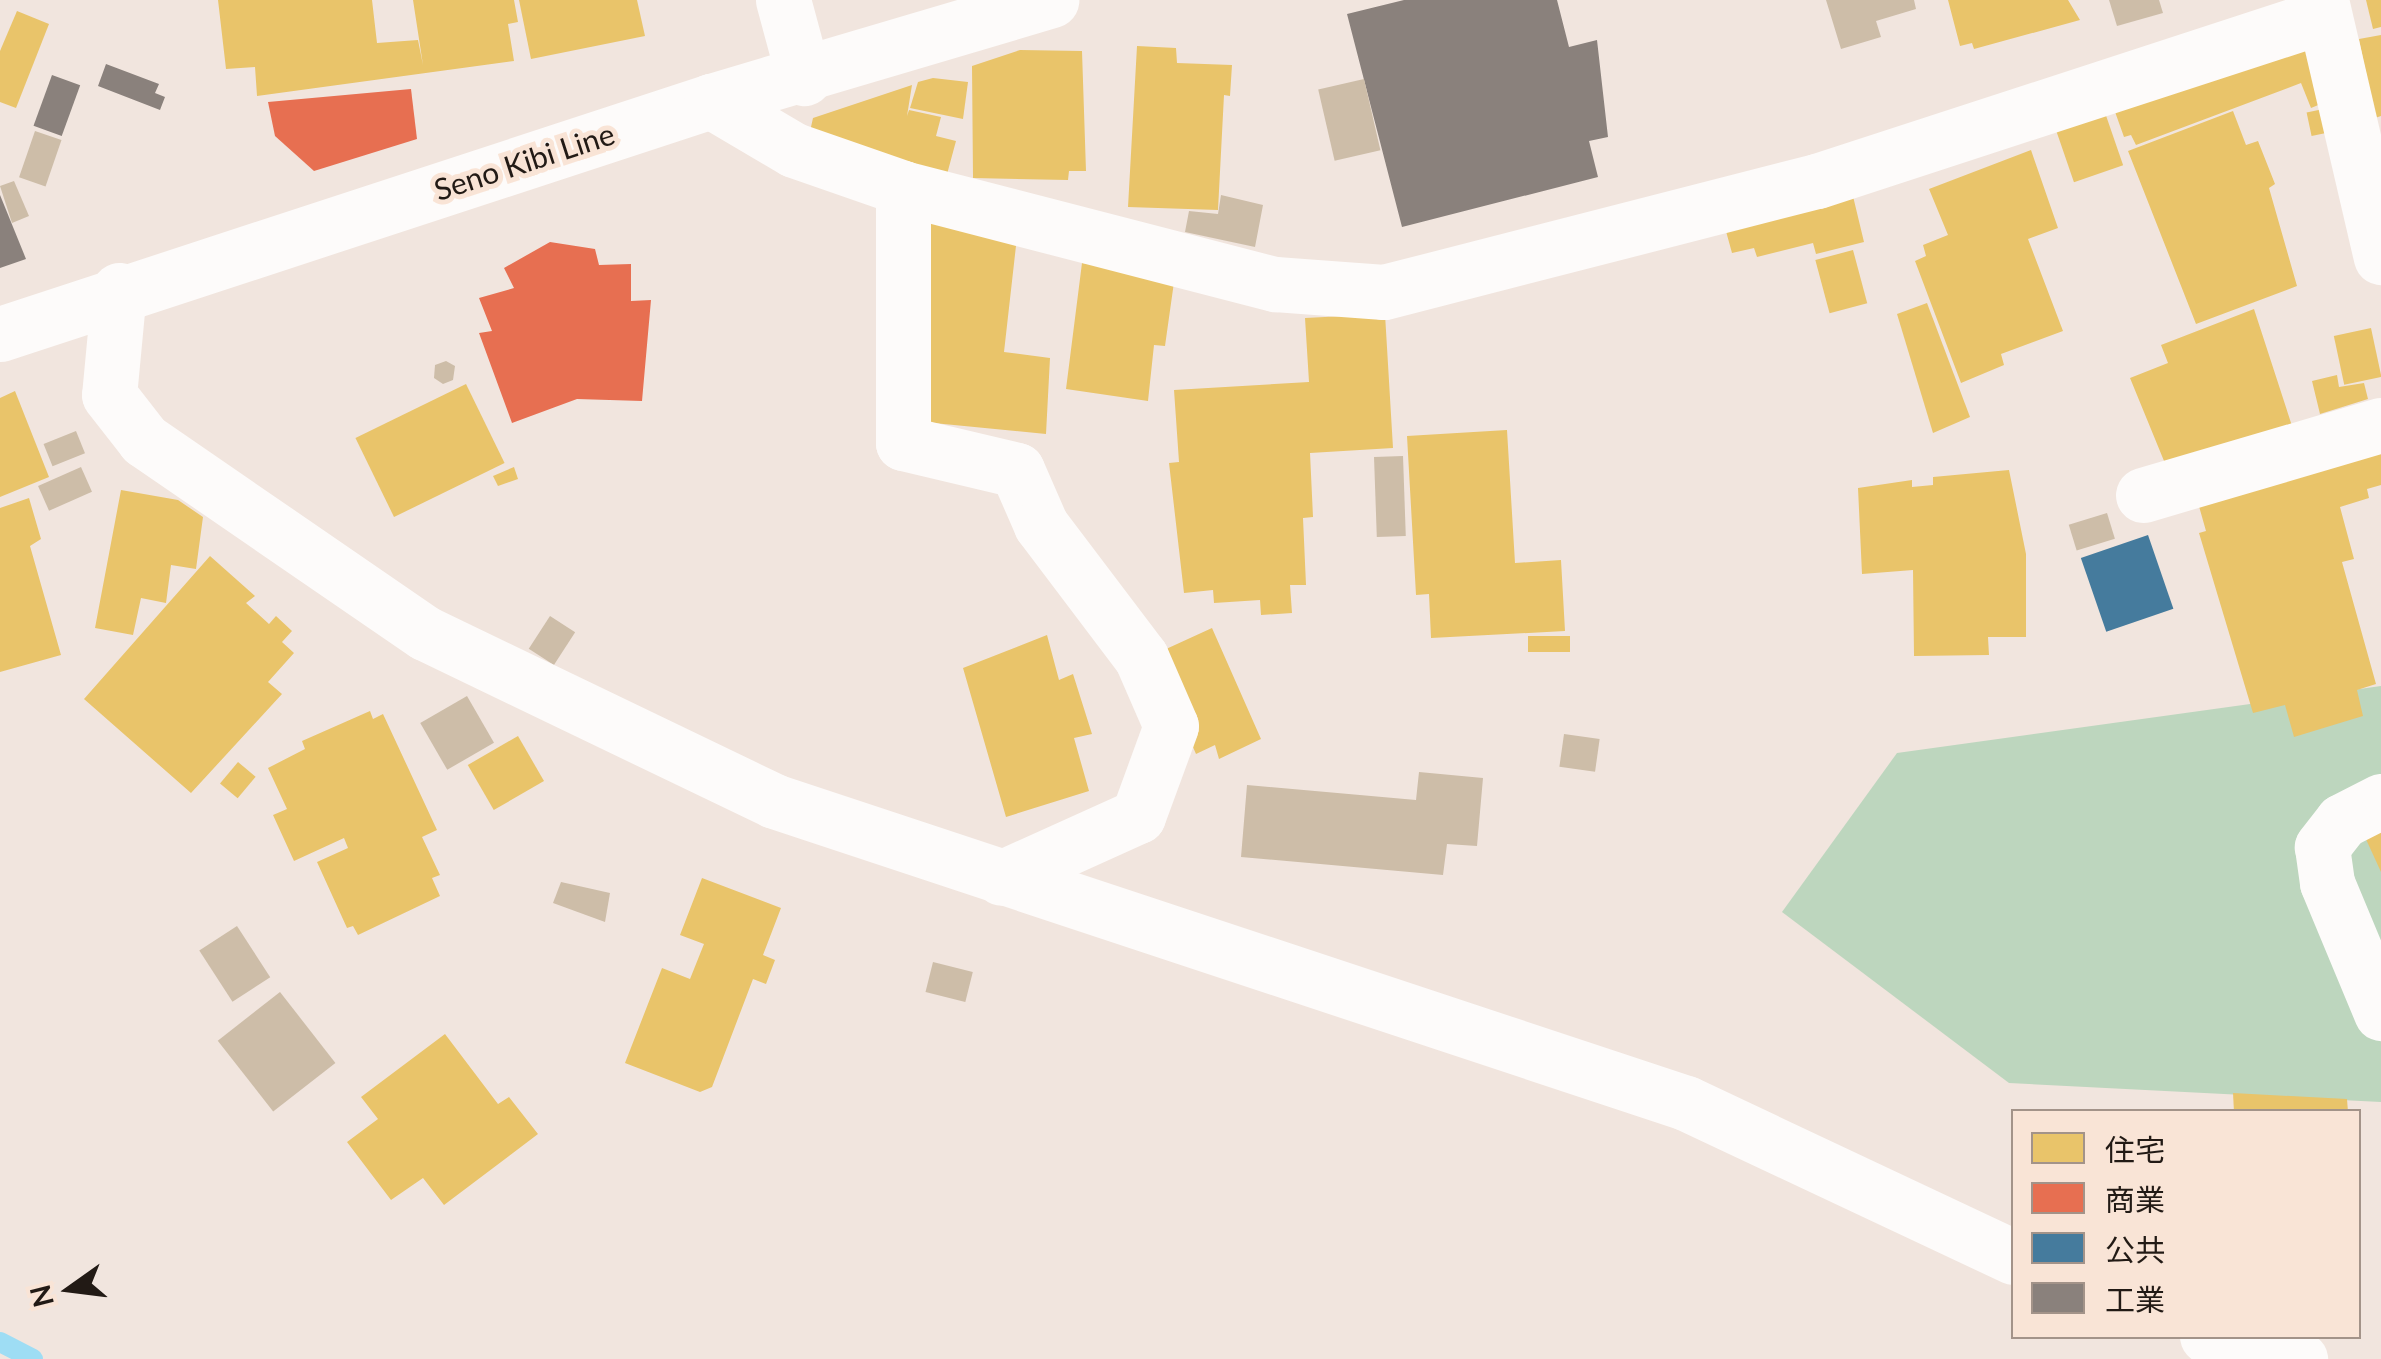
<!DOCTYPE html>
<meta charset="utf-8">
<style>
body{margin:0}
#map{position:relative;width:2381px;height:1359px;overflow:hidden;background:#f1e5de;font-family:Lato,"Noto Sans JP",sans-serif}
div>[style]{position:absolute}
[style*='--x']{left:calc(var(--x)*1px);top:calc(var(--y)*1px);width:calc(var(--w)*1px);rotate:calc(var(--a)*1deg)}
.green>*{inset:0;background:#bdd6be}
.homes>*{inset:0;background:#e9c46a;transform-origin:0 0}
.shops>*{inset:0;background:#e76f51}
.public>*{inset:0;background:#457b9d;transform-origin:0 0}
.industry>*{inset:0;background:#8a817c;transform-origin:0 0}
.stream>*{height:20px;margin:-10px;padding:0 10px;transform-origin:10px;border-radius:10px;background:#9eddf4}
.building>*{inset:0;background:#cdbda8;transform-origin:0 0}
.minor>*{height:55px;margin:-27.5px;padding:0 27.5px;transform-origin:27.5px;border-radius:27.5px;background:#fdfbfa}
.major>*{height:55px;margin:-27.5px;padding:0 27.5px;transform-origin:27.5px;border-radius:27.5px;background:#fdfbfa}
span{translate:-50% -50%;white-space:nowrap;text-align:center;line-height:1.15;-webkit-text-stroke:10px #f9e4d6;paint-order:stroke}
.street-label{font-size:30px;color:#221a15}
.legend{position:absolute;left:2011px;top:1109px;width:350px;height:230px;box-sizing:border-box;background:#f9e4d6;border:2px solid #a39389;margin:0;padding:12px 18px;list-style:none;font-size:30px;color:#221a15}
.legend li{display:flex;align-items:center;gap:20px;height:50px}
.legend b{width:50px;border:2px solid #a39389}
.north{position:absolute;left:20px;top:1239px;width:100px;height:100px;-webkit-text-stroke:8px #f9e4d6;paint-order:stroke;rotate:256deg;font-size:28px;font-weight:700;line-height:40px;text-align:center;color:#221a15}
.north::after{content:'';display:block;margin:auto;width:35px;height:45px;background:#221a15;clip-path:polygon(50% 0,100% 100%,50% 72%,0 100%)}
</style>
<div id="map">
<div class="green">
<div style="clip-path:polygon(2381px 686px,2381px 1102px,2009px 1083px,1782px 912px,1897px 753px)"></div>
</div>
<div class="homes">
<div style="clip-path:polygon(218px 0,372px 0,377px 43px,418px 40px,423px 65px,413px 0,514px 0,518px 22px,508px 24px,514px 61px,257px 96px,255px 67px,226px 69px)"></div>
<div style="clip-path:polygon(519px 0,637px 0,645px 36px,531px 59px)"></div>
<div style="clip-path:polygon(1948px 0,2068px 0,2080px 20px,1974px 49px,1972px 43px,1960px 46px)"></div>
<div style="clip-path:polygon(2366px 0,2381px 0,2381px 27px,2373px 29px)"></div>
<div style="clip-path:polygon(17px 11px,49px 24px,16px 108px,0 102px,0 51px)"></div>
<div style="clip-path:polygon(2315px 18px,2333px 99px,2311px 108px,2301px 83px,2136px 145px,2131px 135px,2124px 137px,2109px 95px)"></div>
<div style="clip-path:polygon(2381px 35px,2381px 116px,2375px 118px,2359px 39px)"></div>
<div style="clip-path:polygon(1137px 46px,1176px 48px,1177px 63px,1232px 65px,1230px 96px,1224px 95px,1218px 210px,1128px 207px)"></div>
<div style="clip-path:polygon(1020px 50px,1082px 51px,1086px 171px,1069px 171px,1068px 180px,973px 178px,972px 66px)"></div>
<div style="clip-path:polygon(933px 78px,968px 82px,963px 119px,910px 108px,918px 82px)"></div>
<div style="clip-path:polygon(912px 85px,907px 116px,909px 110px,941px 117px,936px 136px,956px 141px,946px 178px,807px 145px,813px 118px)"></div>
<div style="left:2101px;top:101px;width:68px;height:52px;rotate:71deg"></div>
<div style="left:2333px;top:107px;width:24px;height:27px;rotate:78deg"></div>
<div style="clip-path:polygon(2233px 111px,2246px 145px,2258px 141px,2275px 184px,2269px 188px,2297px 286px,2196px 324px,2128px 151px)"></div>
<div style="clip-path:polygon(2031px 150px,2058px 228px,2028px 239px,2063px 331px,2001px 354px,2004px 365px,1961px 383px,1915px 261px,1926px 256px,1923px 245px,1948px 235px,1929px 189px)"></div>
<div style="clip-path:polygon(1852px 192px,1864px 242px,1816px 254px,1813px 243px,1757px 257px,1754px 248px,1732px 253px,1724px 224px)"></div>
<div style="clip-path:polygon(923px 218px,1017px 237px,1004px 352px,1050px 358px,1046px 434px,913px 421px)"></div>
<div style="left:1853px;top:250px;width:55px;height:39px;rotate:75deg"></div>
<div style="clip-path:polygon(1082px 263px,1175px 275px,1165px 346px,1154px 345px,1148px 401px,1066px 389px)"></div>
<div style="clip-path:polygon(1927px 303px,1970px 417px,1933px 433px,1897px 314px)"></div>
<div style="clip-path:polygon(2254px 309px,2293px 429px,2171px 478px,2130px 378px,2168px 363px,2161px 345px)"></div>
<div style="clip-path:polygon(1385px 314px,1393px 448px,1310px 453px,1313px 517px,1303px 518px,1306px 585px,1290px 585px,1292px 613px,1261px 615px,1260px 600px,1214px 603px,1213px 590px,1184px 593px,1169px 463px,1179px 462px,1174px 390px,1309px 382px,1305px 318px)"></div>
<div style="left:2371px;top:328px;width:50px;height:38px;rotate:78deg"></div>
<div style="clip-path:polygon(2337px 375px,2339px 387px,2364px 383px,2368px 399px,2320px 414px,2312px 381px)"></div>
<div style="left:466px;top:384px;width:88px;height:123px;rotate:64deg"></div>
<div style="clip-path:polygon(15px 391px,49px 477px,0 497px,0 398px)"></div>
<div style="clip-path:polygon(2381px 427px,2381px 485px,2367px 489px,2369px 498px,2340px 507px,2354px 559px,2342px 562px,2376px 684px,2357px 690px,2363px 716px,2294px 737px,2285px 705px,2253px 713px,2199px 533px,2206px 531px,2191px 478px)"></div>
<div style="clip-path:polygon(1507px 430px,1515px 563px,1561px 560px,1565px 631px,1431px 638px,1429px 594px,1416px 595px,1407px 436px)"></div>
<div style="clip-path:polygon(514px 467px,518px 479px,498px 486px,493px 476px)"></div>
<div style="clip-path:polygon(2009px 470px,2026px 554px,2026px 637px,1988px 637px,1989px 655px,1914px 656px,1913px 570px,1862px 574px,1858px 488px,1912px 480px,1912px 487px,1933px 485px,1933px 477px)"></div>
<div style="clip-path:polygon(121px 490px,178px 500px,203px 517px,196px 569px,171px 565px,166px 603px,141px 598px,133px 635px,95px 628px)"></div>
<div style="clip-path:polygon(29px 498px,41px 539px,30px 546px,61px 655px,0 672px,0 508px)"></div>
<div style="clip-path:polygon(210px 556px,255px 596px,246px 603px,269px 624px,276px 616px,292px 631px,282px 642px,294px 653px,268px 682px,282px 694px,191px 793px,84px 699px)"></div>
<div style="clip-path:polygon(1212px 628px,1261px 739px,1219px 759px,1215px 745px,1196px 754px,1153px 655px)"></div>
<div style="clip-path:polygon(1047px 635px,1059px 680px,1073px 674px,1092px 734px,1074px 738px,1089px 791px,1006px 817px,963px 668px)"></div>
<div style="left:1570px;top:636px;width:16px;height:42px;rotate:90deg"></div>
<div style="clip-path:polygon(370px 711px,373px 719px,383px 714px,437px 830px,422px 837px,440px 875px,432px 878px,440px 896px,358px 935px,353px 926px,347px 928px,317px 862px,348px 848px,344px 838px,294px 861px,273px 815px,287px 809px,268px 768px,305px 749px,302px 741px)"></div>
<div style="left:518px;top:736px;width:52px;height:58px;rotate:60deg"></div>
<div style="left:238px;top:762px;width:23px;height:28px;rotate:40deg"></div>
<div style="clip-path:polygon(2381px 815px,2381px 872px,2359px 824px)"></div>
<div style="clip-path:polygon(702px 878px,781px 908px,763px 955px,775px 960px,766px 984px,753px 979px,712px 1087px,700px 1092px,625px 1063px,662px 968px,690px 979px,704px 944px,680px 935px)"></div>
<div style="clip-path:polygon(445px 1034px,498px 1104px,509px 1097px,538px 1134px,444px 1205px,423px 1178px,391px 1200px,347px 1142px,378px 1119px,361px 1097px)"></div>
<div style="clip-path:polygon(2233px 1093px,2347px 1099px,2348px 1112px,2234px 1112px)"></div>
</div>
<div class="shops">
<div style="clip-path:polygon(411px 89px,417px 139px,314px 171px,275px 136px,268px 102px)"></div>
<div style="clip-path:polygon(550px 242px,595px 249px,599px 265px,631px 264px,631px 301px,651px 300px,642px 401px,577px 399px,512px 423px,479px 333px,492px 331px,479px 298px,514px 288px,504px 268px)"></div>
</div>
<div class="public">
<div style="left:2148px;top:535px;width:78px;height:71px;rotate:71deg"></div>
</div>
<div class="industry">
<div style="clip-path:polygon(1404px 0,1557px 0,1569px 47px,1597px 40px,1608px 137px,1589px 141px,1598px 177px,1402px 227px,1347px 14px)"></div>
<div style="clip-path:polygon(106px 64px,159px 84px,155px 93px,165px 97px,160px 110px,98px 86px)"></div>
<div style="left:52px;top:75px;width:30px;height:54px;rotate:20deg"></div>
<div style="clip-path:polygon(0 195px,26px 259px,0 268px)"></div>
</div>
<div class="stream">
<div style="--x:0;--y:1342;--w:37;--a:27"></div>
</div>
<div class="building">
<div style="clip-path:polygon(1826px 0,1914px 0,1916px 9px,1876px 21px,1881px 37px,1841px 49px)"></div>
<div style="clip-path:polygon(2109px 0,2159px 0,2163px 13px,2117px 26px)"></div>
<div style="left:1364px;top:79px;width:73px;height:47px;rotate:77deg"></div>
<div style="left:35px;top:131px;width:28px;height:49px;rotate:19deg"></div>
<div style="clip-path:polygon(14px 181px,29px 216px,12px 223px,0 186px)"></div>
<div style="clip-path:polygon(1221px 195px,1263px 205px,1255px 247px,1185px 232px,1189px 211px,1218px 214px)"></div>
<div style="clip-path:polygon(446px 361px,455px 366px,453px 380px,443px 384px,434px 378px,435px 365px)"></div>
<div style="left:76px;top:431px;width:24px;height:35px;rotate:68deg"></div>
<div style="left:1403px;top:456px;width:80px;height:29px;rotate:88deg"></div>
<div style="left:81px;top:467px;width:27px;height:47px;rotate:66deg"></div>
<div style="left:2107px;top:513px;width:27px;height:40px;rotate:73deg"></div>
<div style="left:550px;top:616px;width:30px;height:39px;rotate:33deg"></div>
<div style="left:467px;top:696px;width:54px;height:54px;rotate:60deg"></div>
<div style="left:1564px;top:734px;width:36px;height:33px;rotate:8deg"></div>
<div style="clip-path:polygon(1419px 772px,1483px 778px,1477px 846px,1447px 844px,1443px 875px,1241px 857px,1247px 785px,1416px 800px)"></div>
<div style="clip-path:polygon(561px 882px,610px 893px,605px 922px,553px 903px)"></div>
<div style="left:237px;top:926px;width:61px;height:45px;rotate:57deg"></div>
<div style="left:933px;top:962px;width:41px;height:31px;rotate:14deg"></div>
<div style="left:280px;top:992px;width:90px;height:79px;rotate:52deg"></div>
</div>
<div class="minor">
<div style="--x:783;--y:0;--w:81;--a:74.9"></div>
<div style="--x:2321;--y:0;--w:264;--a:76.9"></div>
<div style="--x:711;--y:101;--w:96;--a:30.6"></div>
<div style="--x:794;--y:150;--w:115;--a:19.2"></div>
<div style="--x:903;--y:188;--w:384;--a:14.5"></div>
<div style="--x:1275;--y:284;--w:109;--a:4.2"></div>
<div style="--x:1384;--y:292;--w:447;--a:-14.4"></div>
<div style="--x:1817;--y:181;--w:532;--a:-18.06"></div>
<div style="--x:903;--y:188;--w:255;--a:90"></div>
<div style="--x:903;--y:443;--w:117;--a:13.3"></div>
<div style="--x:1017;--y:470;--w:60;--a:66.4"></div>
<div style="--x:1041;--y:525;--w:166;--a:52.9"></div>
<div style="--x:1141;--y:657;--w:75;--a:66.5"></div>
<div style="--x:1171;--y:726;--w:96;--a:110.1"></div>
<div style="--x:1138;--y:816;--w:150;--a:155.7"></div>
<div style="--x:119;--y:290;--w:105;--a:95.4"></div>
<div style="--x:109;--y:395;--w:57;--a:52.1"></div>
<div style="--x:144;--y:440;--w:341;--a:34.5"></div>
<div style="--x:425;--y:633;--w:387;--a:25.7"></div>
<div style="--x:774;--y:801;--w:961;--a:18.32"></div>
<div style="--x:1686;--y:1103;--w:362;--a:25.2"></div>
<div style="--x:2143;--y:495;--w:248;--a:-16.4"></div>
<div style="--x:2381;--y:801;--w:44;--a:152.9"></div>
<div style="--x:2342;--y:821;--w:33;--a:128"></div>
<div style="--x:2322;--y:847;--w:36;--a:82"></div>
<div style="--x:2327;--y:883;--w:141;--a:67.4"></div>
<div style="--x:2207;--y:1336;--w:96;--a:13.9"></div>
</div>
<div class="major">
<div style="--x:0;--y:334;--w:748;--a:-18.14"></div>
<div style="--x:711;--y:101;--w:355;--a:-16.5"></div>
</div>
<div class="street-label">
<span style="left:524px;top:161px;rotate:-18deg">Seno Kibi Line</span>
</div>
<ul class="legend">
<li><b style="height:28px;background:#e9c46a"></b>住宅</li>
<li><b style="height:28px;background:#e76f51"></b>商業</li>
<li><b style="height:28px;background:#457b9d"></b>公共</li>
<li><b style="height:28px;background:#8a817c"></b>工業</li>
</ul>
<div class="north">N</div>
</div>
